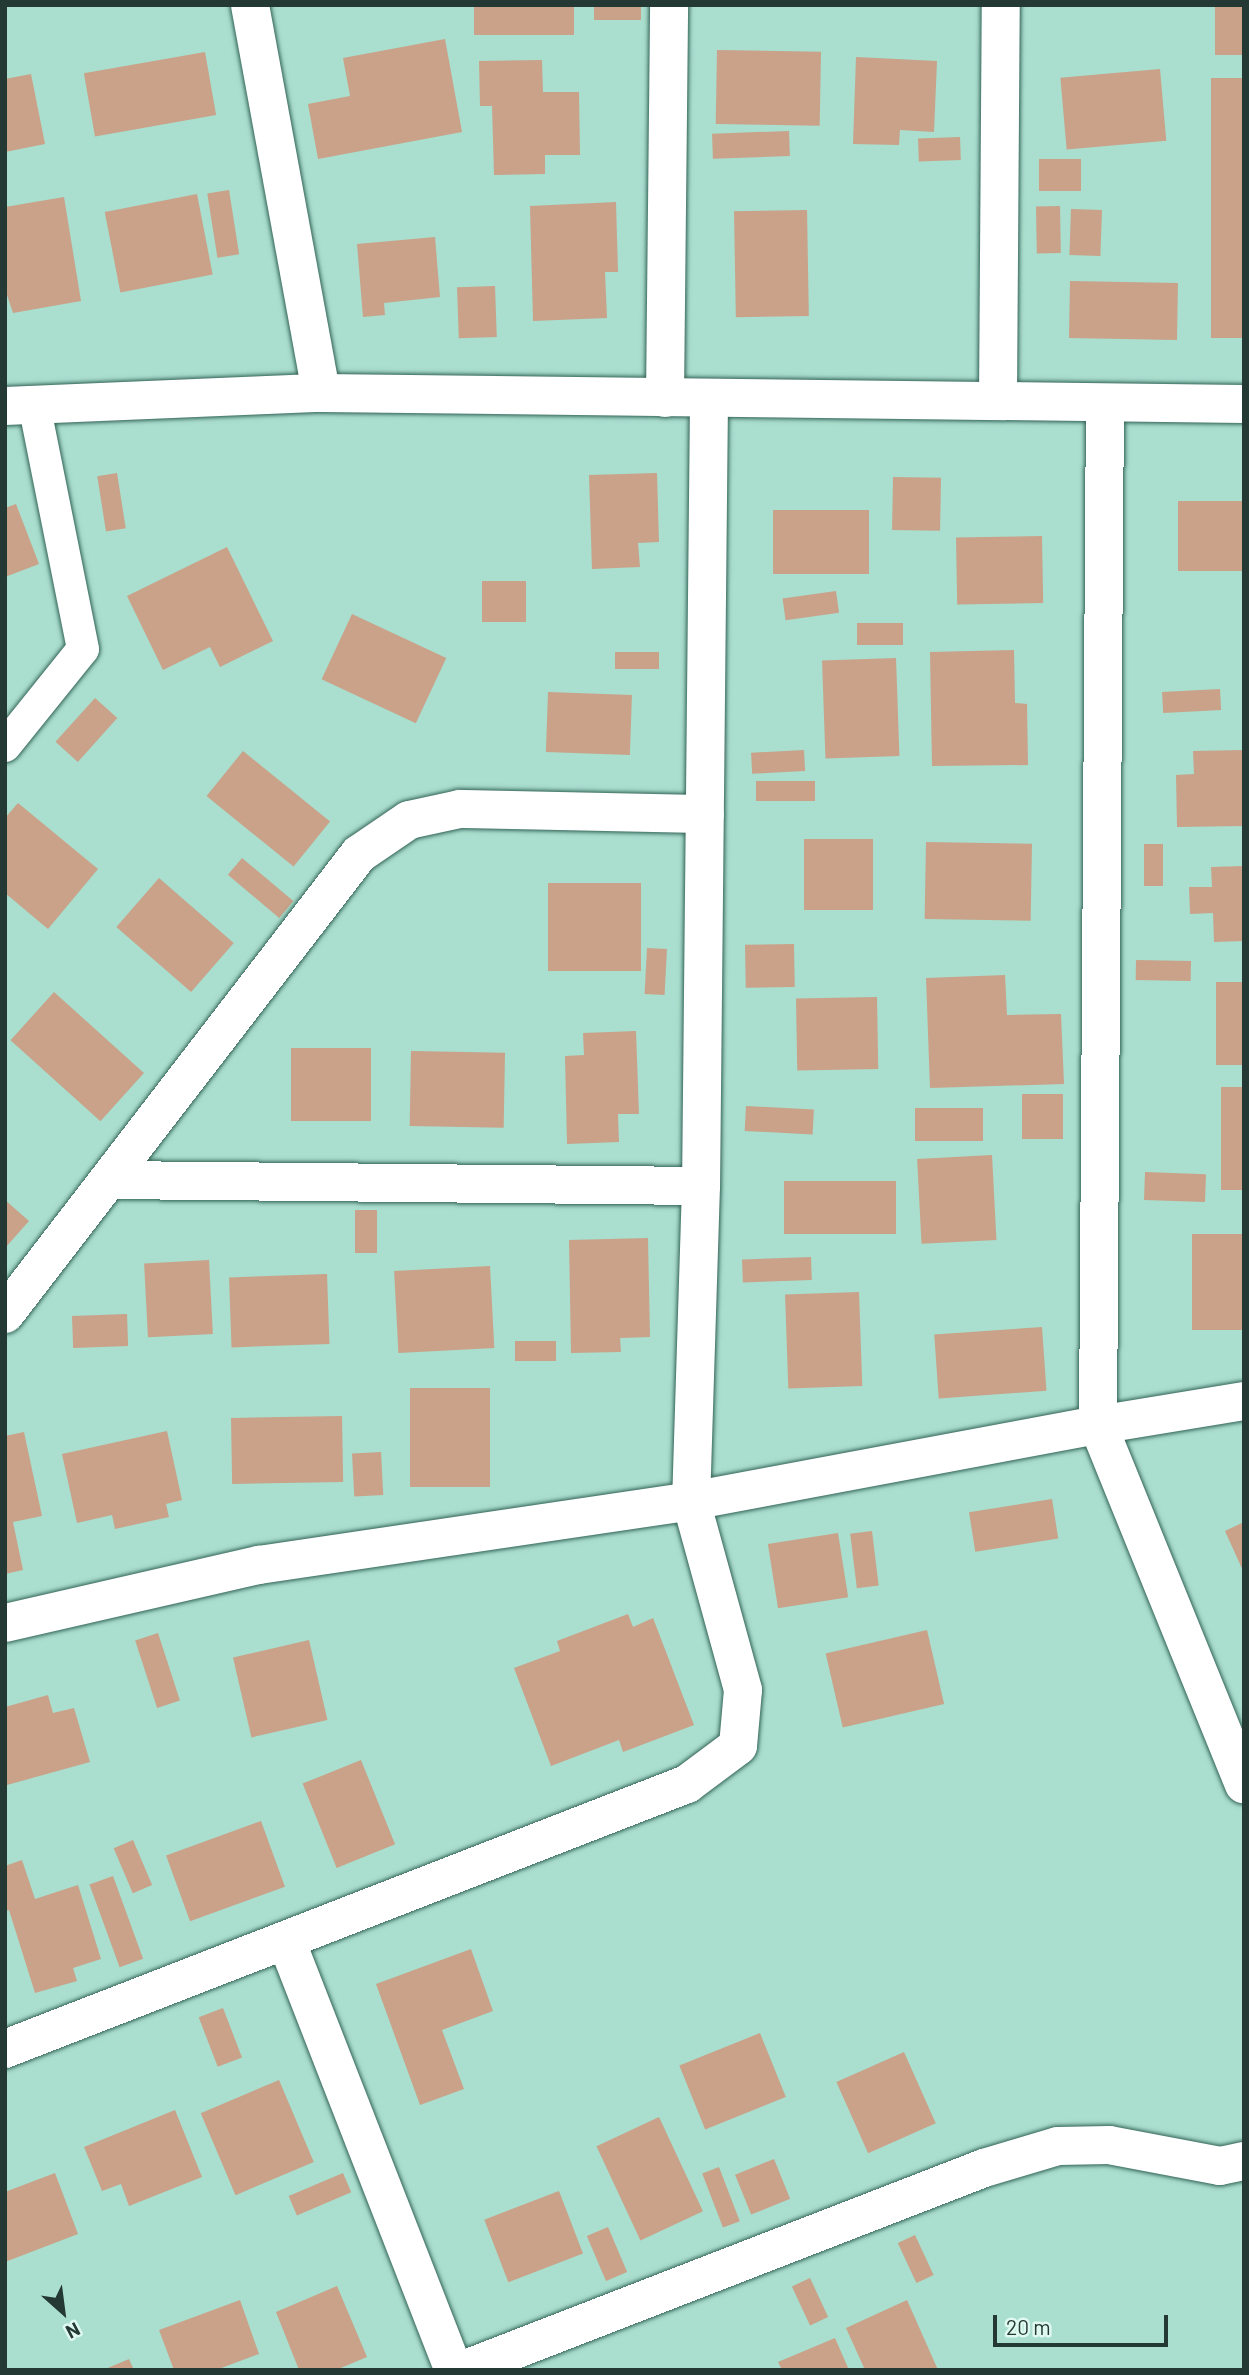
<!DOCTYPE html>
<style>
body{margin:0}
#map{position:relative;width:1249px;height:2375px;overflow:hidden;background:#aadece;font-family:Barlow,sans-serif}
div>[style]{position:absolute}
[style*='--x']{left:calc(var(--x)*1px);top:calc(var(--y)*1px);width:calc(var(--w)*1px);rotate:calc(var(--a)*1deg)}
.building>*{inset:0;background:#c9a289;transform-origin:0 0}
.roads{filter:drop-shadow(0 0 2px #336457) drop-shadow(0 0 2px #336457)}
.lane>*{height:32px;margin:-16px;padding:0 16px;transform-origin:16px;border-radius:16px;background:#fff}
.street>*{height:38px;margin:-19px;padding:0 19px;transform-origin:19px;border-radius:19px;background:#fff}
.secondary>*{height:38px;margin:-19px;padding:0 19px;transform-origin:19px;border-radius:19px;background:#fff}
span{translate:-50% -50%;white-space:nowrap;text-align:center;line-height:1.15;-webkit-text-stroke:7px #dff9f0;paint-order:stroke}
.frame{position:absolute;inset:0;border:7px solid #243933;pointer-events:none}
.north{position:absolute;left:28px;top:2277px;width:70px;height:70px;-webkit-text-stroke:5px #dff9f0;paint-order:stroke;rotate:152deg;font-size:19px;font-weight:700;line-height:28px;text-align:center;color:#243933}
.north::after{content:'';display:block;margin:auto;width:24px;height:32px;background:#243933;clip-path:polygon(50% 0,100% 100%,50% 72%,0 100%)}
.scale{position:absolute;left:993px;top:2315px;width:175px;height:32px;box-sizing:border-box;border:4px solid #243933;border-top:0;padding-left:9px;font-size:21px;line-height:24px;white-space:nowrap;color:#243933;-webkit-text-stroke:5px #dff9f0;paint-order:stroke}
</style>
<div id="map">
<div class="building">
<div style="left:474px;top:5px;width:100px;height:30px"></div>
<div style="left:594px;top:5px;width:47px;height:15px"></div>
<div style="left:1215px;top:5px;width:29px;height:50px"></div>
<div style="clip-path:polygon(445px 39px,462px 132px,318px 159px,308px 104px,350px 96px,343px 58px)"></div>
<div style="left:717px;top:50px;width:104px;height:74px;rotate:1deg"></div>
<div style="left:205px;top:52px;width:64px;height:123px;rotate:80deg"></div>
<div style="clip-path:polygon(856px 57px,937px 61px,934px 132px,900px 130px,899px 145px,853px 144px)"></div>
<div style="clip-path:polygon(542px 60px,543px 92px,579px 92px,580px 155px,545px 155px,545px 174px,494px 175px,492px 106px,480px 106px,479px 61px)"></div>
<div style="left:1160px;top:69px;width:72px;height:100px;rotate:85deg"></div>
<div style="clip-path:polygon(31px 74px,45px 144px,5px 152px,5px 79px)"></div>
<div style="left:1211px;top:78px;width:33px;height:260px"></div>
<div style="left:789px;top:131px;width:25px;height:77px;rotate:88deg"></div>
<div style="left:960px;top:137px;width:23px;height:42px;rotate:88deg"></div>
<div style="left:1039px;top:159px;width:42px;height:32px"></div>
<div style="left:229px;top:190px;width:65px;height:22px;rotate:81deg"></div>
<div style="left:197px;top:194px;width:82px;height:94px;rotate:79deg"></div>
<div style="clip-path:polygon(64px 197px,81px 301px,13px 313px,5px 289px,5px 207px)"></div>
<div style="clip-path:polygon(616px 202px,618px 272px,605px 272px,607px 318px,533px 321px,530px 206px)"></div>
<div style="left:1060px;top:206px;width:47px;height:24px;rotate:89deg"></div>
<div style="left:1071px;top:209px;width:31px;height:46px;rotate:2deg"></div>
<div style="left:807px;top:210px;width:106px;height:73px;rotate:89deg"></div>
<div style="clip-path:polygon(435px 237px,440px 297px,384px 303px,385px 315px,363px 317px,357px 244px)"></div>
<div style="left:1070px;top:281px;width:108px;height:57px;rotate:1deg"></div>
<div style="left:495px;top:286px;width:51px;height:38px;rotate:88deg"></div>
<div style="left:117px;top:473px;width:56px;height:20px;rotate:81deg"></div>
<div style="clip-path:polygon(657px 473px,659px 542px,638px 543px,640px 567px,592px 569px,589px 475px)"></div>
<div style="left:893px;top:477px;width:48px;height:53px;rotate:1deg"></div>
<div style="left:1244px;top:501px;width:70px;height:66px;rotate:90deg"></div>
<div style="clip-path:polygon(16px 504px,39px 564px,5px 577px,5px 508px)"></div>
<div style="left:773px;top:510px;width:96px;height:64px"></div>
<div style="left:1042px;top:536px;width:67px;height:86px;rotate:89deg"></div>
<div style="clip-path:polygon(227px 547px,273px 641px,220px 667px,210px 647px,163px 670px,127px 596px)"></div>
<div style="left:482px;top:581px;width:44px;height:41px"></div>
<div style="left:836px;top:591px;width:22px;height:54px;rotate:82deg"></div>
<div style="left:352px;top:614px;width:104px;height:72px;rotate:25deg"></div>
<div style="left:857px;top:623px;width:46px;height:22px"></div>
<div style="clip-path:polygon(1014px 650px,1015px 703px,1027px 704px,1028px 765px,932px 766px,930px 652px)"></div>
<div style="left:615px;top:652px;width:44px;height:17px"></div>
<div style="left:896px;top:658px;width:98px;height:74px;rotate:88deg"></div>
<div style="left:1220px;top:689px;width:21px;height:58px;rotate:87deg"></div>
<div style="left:548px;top:692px;width:84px;height:60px;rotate:2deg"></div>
<div style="left:95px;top:698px;width:30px;height:59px;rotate:42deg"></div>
<div style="left:804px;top:750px;width:21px;height:53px;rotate:87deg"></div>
<div style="clip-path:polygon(1244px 750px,1244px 826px,1177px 827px,1176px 775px,1194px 774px,1193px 751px)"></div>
<div style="left:243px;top:751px;width:112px;height:58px;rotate:39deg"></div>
<div style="left:815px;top:781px;width:20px;height:59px;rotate:90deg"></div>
<div style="clip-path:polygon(18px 803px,98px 869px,48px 929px,5px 893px,5px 818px)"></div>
<div style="left:804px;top:839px;width:69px;height:71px"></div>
<div style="left:926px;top:842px;width:106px;height:77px;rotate:1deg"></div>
<div style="left:1144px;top:844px;width:19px;height:42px"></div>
<div style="left:242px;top:858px;width:67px;height:22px;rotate:40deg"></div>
<div style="clip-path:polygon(1244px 866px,1244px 941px,1214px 942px,1213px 913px,1190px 914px,1189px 887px,1212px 887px,1211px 867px)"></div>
<div style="left:159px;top:878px;width:99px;height:65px;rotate:41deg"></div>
<div style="left:548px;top:883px;width:93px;height:88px"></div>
<div style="left:794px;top:944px;width:43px;height:49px;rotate:89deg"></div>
<div style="left:647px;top:948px;width:20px;height:46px;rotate:3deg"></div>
<div style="left:1136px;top:960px;width:55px;height:20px;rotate:1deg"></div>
<div style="clip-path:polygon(1005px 975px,1007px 1015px,1061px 1014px,1064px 1084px,930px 1088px,926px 978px)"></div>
<div style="left:1216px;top:982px;width:28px;height:83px"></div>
<div style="left:54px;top:992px;width:121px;height:65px;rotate:42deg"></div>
<div style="left:877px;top:997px;width:72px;height:81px;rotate:89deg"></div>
<div style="clip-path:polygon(636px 1031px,639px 1114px,618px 1114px,619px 1142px,567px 1144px,565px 1056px,584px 1055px,583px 1033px)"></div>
<div style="left:291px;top:1048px;width:80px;height:73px"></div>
<div style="left:411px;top:1051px;width:94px;height:75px;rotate:1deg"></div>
<div style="left:1221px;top:1087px;width:23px;height:103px"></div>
<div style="left:1063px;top:1094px;width:45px;height:41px;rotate:90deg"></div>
<div style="left:746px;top:1106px;width:68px;height:25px;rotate:3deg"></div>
<div style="left:915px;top:1108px;width:68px;height:33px"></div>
<div style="left:992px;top:1155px;width:85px;height:75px;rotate:87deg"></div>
<div style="left:1145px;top:1172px;width:61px;height:28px;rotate:2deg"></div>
<div style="left:896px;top:1181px;width:53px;height:112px;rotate:90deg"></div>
<div style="clip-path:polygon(5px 1200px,29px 1221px,5px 1248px)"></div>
<div style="left:355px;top:1210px;width:22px;height:43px"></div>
<div style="left:1244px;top:1234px;width:96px;height:52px;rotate:90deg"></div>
<div style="clip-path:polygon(648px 1238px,650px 1337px,620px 1338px,621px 1352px,571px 1353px,569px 1240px)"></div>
<div style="left:811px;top:1257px;width:23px;height:69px;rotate:88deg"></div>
<div style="left:209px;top:1260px;width:74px;height:65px;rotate:87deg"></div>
<div style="left:490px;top:1266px;width:82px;height:96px;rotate:87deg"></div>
<div style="left:327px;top:1274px;width:70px;height:98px;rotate:88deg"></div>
<div style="left:859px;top:1292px;width:94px;height:74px;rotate:88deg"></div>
<div style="left:127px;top:1314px;width:32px;height:55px;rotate:88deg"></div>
<div style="left:1042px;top:1327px;width:64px;height:108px;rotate:86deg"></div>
<div style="left:556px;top:1341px;width:20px;height:41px;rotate:90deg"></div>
<div style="left:410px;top:1388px;width:80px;height:99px"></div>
<div style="left:342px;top:1416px;width:66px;height:111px;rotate:89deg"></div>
<div style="clip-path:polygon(167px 1431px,182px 1500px,166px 1504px,169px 1517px,115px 1529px,112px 1515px,77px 1523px,62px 1454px)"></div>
<div style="clip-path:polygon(24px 1432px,42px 1516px,13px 1522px,23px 1570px,5px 1574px,5px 1436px)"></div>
<div style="left:381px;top:1452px;width:43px;height:29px;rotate:87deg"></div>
<div style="left:1052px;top:1499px;width:40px;height:84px;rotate:81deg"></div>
<div style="clip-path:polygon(1244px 1522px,1244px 1573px,1225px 1531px)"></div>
<div style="left:872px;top:1531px;width:55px;height:22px;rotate:83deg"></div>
<div style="left:838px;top:1533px;width:65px;height:71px;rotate:81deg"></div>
<div style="clip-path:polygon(628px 1614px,633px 1627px,653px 1618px,694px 1725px,623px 1752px,619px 1740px,551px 1766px,514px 1668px,560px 1651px,557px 1641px)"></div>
<div style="left:927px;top:1630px;width:76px;height:104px;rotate:77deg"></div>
<div style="left:158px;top:1633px;width:71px;height:24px;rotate:72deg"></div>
<div style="left:309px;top:1640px;width:82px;height:78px;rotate:77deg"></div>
<div style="clip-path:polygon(48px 1695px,53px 1713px,74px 1708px,90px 1762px,7px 1785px,5px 1707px)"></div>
<div style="left:361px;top:1760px;width:91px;height:63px;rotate:68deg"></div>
<div style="left:261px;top:1821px;width:70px;height:101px;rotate:70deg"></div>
<div style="left:133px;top:1840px;width:49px;height:21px;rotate:67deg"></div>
<div style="clip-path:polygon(22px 1860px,35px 1899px,78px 1885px,101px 1959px,73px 1968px,77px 1981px,35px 1993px,9px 1910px,5px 1911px,5px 1866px)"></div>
<div style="left:113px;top:1876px;width:88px;height:25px;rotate:70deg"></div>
<div style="clip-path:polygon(471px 1949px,493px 2011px,442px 2030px,464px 2089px,420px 2105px,376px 1984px)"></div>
<div style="left:223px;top:2008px;width:53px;height:26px;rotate:69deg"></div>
<div style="left:760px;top:2033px;width:69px;height:87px;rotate:68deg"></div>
<div style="left:904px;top:2052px;width:78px;height:74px;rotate:66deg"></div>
<div style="left:279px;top:2080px;width:89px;height:85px;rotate:67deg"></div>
<div style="clip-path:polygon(175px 2110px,202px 2177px,129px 2206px,121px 2184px,102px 2191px,84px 2147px)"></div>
<div style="left:659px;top:2117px;width:104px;height:69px;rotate:65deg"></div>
<div style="left:774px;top:2159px;width:43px;height:42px;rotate:68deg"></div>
<div style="left:719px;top:2167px;width:58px;height:18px;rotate:69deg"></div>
<div style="clip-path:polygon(55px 2173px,78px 2234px,5px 2262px,5px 2192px)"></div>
<div style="left:343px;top:2173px;width:21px;height:59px;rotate:67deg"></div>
<div style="left:559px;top:2191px;width:67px;height:80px;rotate:69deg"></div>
<div style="left:608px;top:2227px;width:49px;height:23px;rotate:67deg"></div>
<div style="left:915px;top:2235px;width:44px;height:19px;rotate:65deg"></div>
<div style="left:810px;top:2278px;width:43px;height:20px;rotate:65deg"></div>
<div style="clip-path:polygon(337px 2286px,367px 2357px,336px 2370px,299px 2370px,276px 2312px)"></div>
<div style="clip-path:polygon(240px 2300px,259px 2354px,216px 2370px,174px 2370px,159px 2330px)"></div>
<div style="clip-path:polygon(907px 2300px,938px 2370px,865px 2370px,846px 2328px)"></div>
<div style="clip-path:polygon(835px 2338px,849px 2370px,782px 2370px,778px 2362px)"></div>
<div style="clip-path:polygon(129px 2359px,134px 2370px,103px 2370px)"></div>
</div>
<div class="roads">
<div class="lane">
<div style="--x:5;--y:746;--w:124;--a:-51.2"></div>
<div style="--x:83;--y:649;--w:250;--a:-101.3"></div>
</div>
<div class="street">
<div style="--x:665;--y:398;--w:393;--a:-89.4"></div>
<div style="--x:998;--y:399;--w:394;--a:-89.6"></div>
<div style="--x:709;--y:400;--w:786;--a:90.58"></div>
<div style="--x:701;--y:1186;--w:315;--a:91.8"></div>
<div style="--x:691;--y:1501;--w:414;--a:-10.6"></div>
<div style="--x:1098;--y:1425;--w:1020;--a:-89.61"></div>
<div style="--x:110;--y:1180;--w:591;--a:0.58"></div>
<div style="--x:5;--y:1314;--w:580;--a:-52.42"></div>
<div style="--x:359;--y:854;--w:60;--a:-34.2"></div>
<div style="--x:409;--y:820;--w:52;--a:-12.2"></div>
<div style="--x:460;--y:809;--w:245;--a:1.2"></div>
<div style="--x:1244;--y:1401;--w:148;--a:170.7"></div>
<div style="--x:1098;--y:1425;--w:388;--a:67.9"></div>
<div style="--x:5;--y:1623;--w:261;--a:-12.9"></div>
<div style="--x:259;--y:1565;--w:437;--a:-8.4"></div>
<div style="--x:691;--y:1501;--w:196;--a:74.6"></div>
<div style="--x:743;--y:1690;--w:56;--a:95.1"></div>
<div style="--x:738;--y:1746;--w:64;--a:143.3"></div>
<div style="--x:687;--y:1784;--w:732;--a:158.77"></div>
<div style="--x:286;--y:1940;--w:462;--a:68.7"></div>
<div style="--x:463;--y:2370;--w:559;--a:-21.19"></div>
<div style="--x:984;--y:2168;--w:77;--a:-16.6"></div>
<div style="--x:1058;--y:2146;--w:51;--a:-1.1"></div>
<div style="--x:1109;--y:2145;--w:113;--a:10.7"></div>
<div style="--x:1220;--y:2166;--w:25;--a:-12"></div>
</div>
<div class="secondary">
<div style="--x:250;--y:5;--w:394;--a:79.6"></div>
<div style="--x:5;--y:406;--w:316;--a:-2.4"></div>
<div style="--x:321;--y:393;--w:923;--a:0.68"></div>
</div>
</div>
<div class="frame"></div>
<div class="north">N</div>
<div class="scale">20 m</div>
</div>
